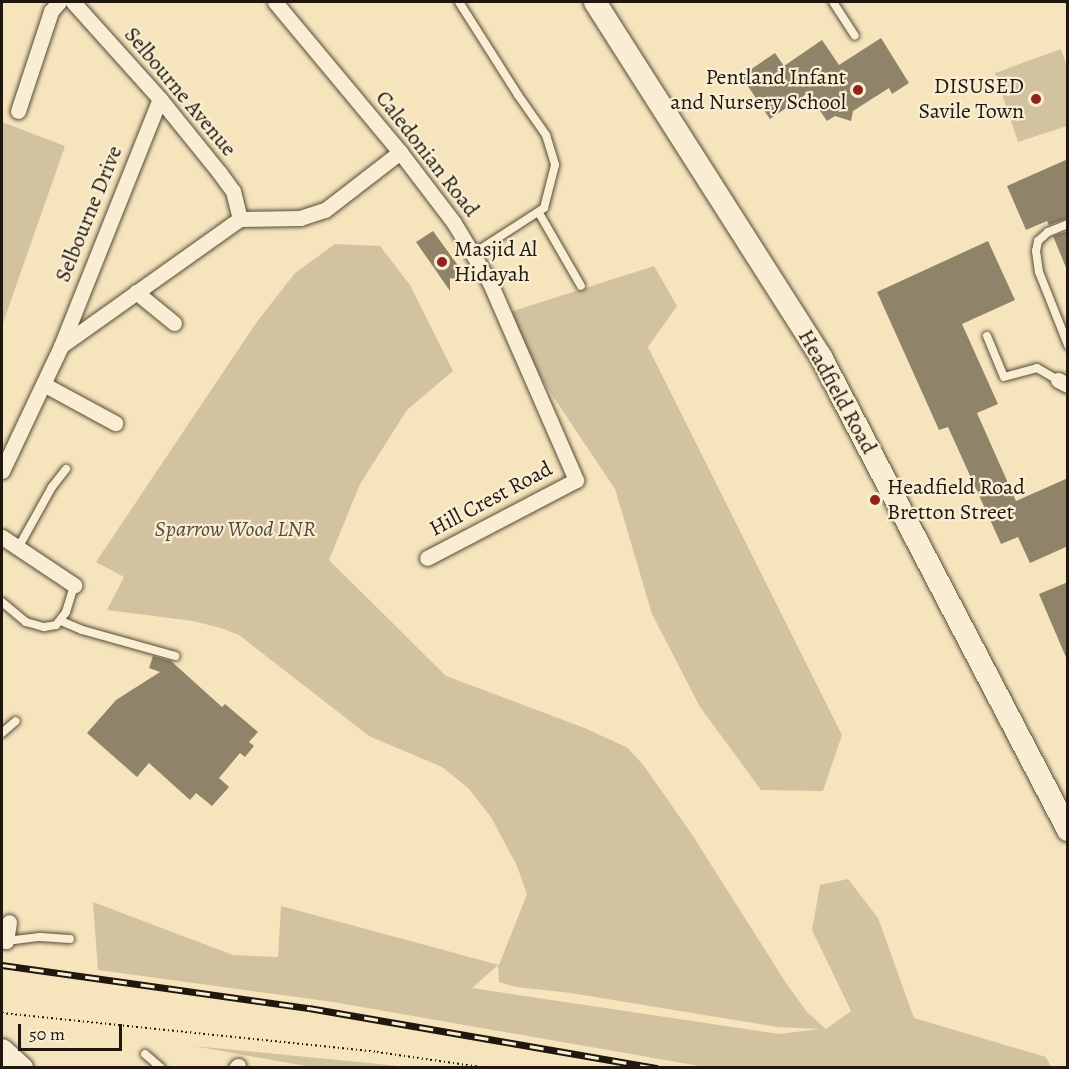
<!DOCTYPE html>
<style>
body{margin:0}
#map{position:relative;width:1069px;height:1069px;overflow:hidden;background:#f6e5bc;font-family:Alegreya,serif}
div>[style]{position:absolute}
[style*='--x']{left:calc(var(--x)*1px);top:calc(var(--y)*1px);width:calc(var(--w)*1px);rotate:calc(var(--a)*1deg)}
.green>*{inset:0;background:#d2c29f}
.building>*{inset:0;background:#8f8369}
.path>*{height:2px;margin-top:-1px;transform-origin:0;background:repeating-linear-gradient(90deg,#20180f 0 1.5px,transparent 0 4.5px)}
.roads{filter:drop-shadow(0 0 2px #564b3a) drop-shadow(0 0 2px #564b3a)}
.lane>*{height:8px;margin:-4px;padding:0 4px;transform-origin:4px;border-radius:4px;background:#f9eed3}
.street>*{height:15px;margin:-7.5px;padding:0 7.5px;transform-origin:7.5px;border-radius:7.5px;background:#f9eed3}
.secondary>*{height:22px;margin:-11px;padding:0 11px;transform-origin:11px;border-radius:11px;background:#f9eed3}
.rail>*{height:7px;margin-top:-3.5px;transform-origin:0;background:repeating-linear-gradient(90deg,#f9eed3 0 14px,#20180f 0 28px);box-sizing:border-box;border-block:2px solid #20180f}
.dots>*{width:16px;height:16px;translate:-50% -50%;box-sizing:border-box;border:3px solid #f9eed3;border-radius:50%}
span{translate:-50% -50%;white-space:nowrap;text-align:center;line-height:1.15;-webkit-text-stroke:4.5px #f9eed3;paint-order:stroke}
.poi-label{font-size:22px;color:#20180f}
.right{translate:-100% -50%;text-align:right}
.left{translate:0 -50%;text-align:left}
.street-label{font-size:22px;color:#20180f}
.park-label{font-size:22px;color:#554b3a;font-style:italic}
.frame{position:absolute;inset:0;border:3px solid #20180f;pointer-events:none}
.scale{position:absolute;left:18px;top:1024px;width:104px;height:27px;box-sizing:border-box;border:3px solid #20180f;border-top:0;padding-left:8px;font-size:18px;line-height:21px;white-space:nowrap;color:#20180f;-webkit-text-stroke:4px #f9eed3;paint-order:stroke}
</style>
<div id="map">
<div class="green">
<div style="clip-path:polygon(1061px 49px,1067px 66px,1067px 126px,1018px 142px,995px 73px)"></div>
<div style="clip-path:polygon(2px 122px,65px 146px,2px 326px)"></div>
<div style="clip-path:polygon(evenodd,335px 244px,380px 246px,410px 285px,453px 371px,407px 410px,360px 484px,329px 560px,446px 676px,587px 729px,628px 748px,644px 766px,691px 833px,786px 983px,807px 1012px,826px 1029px,851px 1011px,812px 930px,820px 885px,848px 879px,878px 918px,914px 1018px,1046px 1057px,1051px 1067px,705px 1067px,333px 1002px,98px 970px,93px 902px,233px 955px,278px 957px,281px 906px,499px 965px,527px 894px,517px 866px,491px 817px,468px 788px,442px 767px,369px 736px,239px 635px,221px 628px,193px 621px,107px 610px,124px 577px,96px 562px,256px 323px,295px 273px,335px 244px,498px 965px,499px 982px,516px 987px,571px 993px,777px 1027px,820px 1029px,779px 1034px,472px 988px,498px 965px)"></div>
<div style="clip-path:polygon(654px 266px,677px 306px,648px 347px,842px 735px,823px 791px,761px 790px,700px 707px,652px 614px,615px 489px,546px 386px,507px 313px)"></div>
<div style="clip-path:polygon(194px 1046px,409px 1067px,311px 1067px)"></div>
</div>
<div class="building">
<div style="clip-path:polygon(881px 38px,909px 83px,892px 94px,889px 88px,853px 111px,851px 121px,835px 116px,827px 121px,808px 93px,770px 119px,741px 76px,775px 53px,784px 66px,822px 40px,839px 65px)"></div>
<div style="clip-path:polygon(1068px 159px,1068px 218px,1049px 225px,1047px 221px,1026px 230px,1007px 186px)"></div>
<div style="clip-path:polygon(433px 231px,462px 271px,460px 280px,450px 278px,450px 291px,416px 242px)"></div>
<div style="clip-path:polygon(1068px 231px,1068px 270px,1067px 270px,1053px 236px)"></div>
<div style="clip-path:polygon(988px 241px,1015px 300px,962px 324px,998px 404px,977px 413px,1016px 501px,1068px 478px,1068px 546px,1030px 563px,1018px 537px,1001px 544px,948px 427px,939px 430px,877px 292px)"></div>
<div style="clip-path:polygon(1068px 582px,1068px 662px,1039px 594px)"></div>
<div style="clip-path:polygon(153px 656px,171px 661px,222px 707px,225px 704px,258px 732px,249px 742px,254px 746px,245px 757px,240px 753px,219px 778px,229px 787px,212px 806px,196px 793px,190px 800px,149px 763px,137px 777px,87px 733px,116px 700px,160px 672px,149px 668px)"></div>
</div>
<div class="path">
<div style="--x:1066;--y:2;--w:4;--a:56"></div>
<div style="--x:2;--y:1013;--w:377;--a:5.9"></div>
<div style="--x:377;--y:1052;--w:112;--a:8.2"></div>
</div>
<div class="roads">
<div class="lane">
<div style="--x:459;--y:2;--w:110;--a:57.6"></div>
<div style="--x:518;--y:95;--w:49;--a:55"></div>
<div style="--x:546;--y:135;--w:31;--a:73"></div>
<div style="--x:555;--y:165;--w:44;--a:104.3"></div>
<div style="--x:544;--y:208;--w:85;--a:147.1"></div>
<div style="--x:833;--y:2;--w:40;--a:57.1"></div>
<div style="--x:539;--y:213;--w:84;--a:60.1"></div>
<div style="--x:1068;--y:224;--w:22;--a:158"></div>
<div style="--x:1048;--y:232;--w:13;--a:138"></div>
<div style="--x:1038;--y:241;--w:10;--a:101"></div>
<div style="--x:1036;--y:251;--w:21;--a:82"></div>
<div style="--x:1039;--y:272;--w:79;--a:68.3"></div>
<div style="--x:987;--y:336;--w:44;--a:67.5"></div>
<div style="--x:1004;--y:377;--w:34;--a:-15"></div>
<div style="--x:1037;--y:368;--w:24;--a:30"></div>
<div style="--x:18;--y:548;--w:70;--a:-60.9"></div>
<div style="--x:52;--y:487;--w:23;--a:-52"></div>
<div style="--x:2;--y:602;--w:31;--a:40"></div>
<div style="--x:26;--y:622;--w:19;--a:16"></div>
<div style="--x:44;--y:627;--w:12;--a:-9"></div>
<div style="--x:56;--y:625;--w:16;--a:-52"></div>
<div style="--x:66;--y:612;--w:28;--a:-73"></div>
<div style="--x:61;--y:621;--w:23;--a:23"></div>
<div style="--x:82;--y:630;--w:97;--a:15.6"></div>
<div style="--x:2;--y:733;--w:18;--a:-41"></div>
<div style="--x:6;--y:941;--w:34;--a:-7"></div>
<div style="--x:40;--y:937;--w:30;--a:4"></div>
<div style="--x:145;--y:1054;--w:21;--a:41"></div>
</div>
<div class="street">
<div style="--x:73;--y:2;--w:130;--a:48.1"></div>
<div style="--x:160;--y:99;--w:94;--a:51.1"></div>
<div style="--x:219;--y:172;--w:24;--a:54"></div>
<div style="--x:233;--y:191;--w:29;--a:76"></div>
<div style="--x:275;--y:2;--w:195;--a:50.2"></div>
<div style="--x:400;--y:152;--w:89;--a:52.7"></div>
<div style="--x:454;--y:223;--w:70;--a:59"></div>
<div style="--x:490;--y:283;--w:215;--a:66.4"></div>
<div style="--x:576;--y:480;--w:168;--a:152.4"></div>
<div style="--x:18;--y:111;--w:105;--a:-71.7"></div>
<div style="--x:51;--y:11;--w:12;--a:-48"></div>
<div style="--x:136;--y:292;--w:49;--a:39.2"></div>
<div style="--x:61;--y:346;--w:266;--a:-68.2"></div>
<div style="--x:1058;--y:380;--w:11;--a:27"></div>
<div style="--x:45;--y:385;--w:80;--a:28.5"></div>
<div style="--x:2;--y:471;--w:138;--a:-64.7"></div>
<div style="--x:61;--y:346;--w:219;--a:-35.4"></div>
<div style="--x:240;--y:219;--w:60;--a:-1"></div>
<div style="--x:300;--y:218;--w:26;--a:-18"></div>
<div style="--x:325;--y:210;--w:95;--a:-37.7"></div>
<div style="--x:2;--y:537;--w:87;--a:33.7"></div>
<div style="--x:2;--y:940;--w:4;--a:14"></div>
<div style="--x:6;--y:941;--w:19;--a:-81"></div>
<div style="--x:236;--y:1068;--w:3;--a:-45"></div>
</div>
<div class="secondary">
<div style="--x:595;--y:2;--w:421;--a:57.5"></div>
<div style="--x:821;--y:357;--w:534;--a:62.43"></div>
<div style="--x:2;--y:1050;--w:27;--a:42"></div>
</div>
</div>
<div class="rail">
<div style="--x:2;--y:965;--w:310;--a:8"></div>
<div style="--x:309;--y:1008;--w:354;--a:9.8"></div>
</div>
<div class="dots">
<div style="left:858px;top:90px;background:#8f2418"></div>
<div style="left:1036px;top:99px;background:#8f2418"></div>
<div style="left:442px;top:262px;background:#8f2418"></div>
<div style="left:875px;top:500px;background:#8f2418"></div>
</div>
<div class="poi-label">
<span class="right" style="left:846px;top:90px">Pentland Infant<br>and Nursery School</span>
<span class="right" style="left:1024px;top:99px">DISUSED<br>Savile Town</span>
<span class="left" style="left:454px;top:262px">Masjid Al<br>Hidayah</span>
<span class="left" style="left:887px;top:500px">Headfield Road<br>Bretton Street</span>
</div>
<div class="street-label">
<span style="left:180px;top:92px;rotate:50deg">Selbourne Avenue</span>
<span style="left:427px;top:154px;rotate:52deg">Caledonian Road</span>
<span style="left:89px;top:214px;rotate:-68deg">Selbourne Drive</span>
<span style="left:837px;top:392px;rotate:61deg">Headfield Road</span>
<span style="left:491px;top:499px;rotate:-28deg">Hill Crest Road</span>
</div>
<div class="park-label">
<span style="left:235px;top:530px">Sparrow Wood LNR</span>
</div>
<div class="frame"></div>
<div class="scale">50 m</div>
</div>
